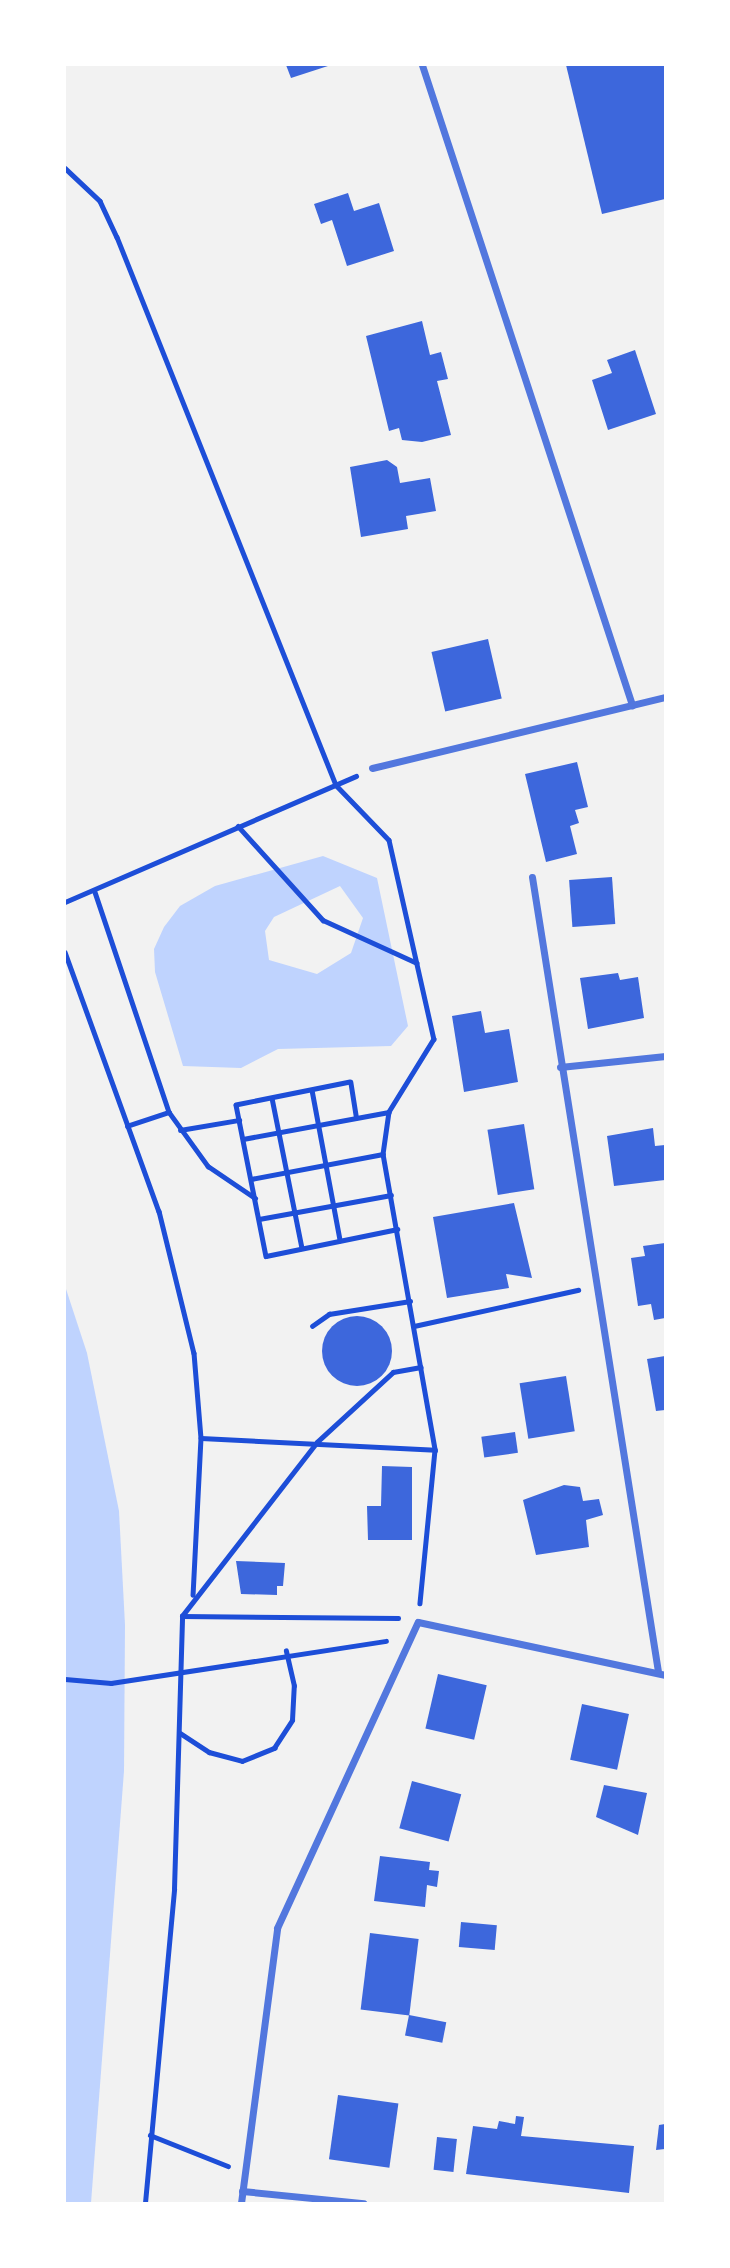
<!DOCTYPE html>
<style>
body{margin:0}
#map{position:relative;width:730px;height:2268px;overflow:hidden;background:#f2f2f2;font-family:Karla,sans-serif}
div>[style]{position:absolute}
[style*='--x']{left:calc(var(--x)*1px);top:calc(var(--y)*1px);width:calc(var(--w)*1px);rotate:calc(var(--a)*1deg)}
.water>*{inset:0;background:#bfd3fe}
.building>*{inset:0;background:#3d67dc;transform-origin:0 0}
.round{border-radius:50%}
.path>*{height:4.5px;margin:-2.25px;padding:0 2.25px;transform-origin:2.25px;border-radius:2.25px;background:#1d4ed8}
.minor>*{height:7px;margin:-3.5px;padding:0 3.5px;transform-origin:3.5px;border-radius:3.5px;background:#5277de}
span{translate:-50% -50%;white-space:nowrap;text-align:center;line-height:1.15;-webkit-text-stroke:5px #fff;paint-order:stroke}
.frame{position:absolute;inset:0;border:66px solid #fff;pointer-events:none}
</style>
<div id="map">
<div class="water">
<div style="clip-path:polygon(evenodd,323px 856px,377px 878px,408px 1026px,391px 1046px,278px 1049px,241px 1068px,183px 1066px,155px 972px,154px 949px,164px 927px,180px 906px,215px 886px,323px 856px,340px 886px,363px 918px,351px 953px,317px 974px,269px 960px,265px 931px,274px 917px,340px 886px)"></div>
<div style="clip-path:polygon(65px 1286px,87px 1353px,119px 1511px,125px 1625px,124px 1771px,91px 2203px,65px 2203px)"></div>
</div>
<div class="building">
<div style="clip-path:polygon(286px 65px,331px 65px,291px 78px)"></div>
<div style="clip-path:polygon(566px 65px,665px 65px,665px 199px,602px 214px)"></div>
<div style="clip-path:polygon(348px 193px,354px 211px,379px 203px,394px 251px,347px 266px,332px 220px,321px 224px,314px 204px)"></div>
<div style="clip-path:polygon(422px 321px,430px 355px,441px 352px,448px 379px,437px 381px,451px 435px,422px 442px,402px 440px,399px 428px,389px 431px,366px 336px)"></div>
<div style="clip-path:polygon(635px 350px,656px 414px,608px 430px,592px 380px,612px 373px,607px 360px)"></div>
<div style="clip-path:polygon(387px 460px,397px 467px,400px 483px,430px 478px,436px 511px,406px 516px,408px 529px,361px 537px,350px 467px)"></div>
<div style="left:488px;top:639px;width:61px;height:58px;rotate:77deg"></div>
<div style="clip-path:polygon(577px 762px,588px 807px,575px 810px,579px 823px,570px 826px,577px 854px,546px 862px,525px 774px)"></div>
<div style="left:612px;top:877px;width:47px;height:43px;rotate:86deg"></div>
<div style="clip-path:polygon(618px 973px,620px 980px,638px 977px,644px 1018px,588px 1029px,580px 978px)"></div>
<div style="clip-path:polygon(481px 1011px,485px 1033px,509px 1029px,518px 1082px,464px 1092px,452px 1016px)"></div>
<div style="left:524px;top:1124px;width:66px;height:37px;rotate:81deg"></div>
<div style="clip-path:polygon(653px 1128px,655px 1146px,665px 1145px,665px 1180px,614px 1186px,607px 1136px)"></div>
<div style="clip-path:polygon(514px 1203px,532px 1278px,506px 1274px,509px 1288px,447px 1298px,433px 1217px)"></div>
<div style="clip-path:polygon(665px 1243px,665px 1318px,654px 1320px,651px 1304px,638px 1306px,631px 1258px,645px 1256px,643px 1246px)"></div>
<div class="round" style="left:322px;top:1316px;width:70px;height:70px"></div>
<div style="clip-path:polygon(665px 1356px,665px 1410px,656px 1411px,647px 1359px)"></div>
<div style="left:566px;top:1376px;width:56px;height:47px;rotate:81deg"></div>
<div style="left:515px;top:1432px;width:21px;height:34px;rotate:82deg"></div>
<div style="clip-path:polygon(382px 1466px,412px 1467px,412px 1540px,368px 1540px,367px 1506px,381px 1506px)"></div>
<div style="clip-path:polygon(564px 1485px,580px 1487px,583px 1501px,599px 1499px,603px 1515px,586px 1520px,589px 1547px,536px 1555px,523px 1500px)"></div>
<div style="clip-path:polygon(236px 1561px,285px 1563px,283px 1586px,277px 1586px,277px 1595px,241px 1594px)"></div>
<div style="left:438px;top:1674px;width:50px;height:56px;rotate:13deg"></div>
<div style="left:582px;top:1704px;width:48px;height:57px;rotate:12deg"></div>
<div style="left:412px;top:1781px;width:51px;height:49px;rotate:15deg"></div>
<div style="clip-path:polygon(604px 1785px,647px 1793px,638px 1835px,596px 1817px)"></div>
<div style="clip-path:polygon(380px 1856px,430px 1862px,429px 1870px,439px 1871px,437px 1887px,427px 1885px,425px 1907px,374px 1901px)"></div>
<div style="left:461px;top:1922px;width:36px;height:25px;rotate:5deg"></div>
<div style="left:370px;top:1933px;width:49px;height:77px;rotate:7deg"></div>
<div style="left:409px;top:2015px;width:38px;height:21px;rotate:11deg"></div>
<div style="left:338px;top:2095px;width:61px;height:65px;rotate:8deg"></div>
<div style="clip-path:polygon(516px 2116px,524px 2117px,521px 2136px,634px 2146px,629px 2193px,466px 2174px,473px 2126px,497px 2129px,499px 2121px,515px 2124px)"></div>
<div style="clip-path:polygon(665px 2124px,665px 2149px,656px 2150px,659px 2125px)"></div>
<div style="left:437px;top:2137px;width:20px;height:33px;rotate:6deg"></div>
</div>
<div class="path">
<div style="--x:65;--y:168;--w:48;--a:43.3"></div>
<div style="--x:100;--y:201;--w:40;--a:65"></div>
<div style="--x:117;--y:237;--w:590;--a:68.22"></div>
<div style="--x:336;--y:785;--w:76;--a:46.1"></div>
<div style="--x:389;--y:840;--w:204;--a:77.3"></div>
<div style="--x:434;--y:1039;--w:86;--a:121.7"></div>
<div style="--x:389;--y:1112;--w:42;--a:98.1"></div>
<div style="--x:383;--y:1154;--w:301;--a:80"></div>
<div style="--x:435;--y:1450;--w:154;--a:95.6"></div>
<div style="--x:238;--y:826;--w:127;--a:47.9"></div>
<div style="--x:323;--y:920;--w:103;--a:24.6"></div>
<div style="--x:95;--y:892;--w:232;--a:71.4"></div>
<div style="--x:169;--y:1112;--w:67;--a:54.2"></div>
<div style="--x:208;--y:1166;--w:57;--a:34.2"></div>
<div style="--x:65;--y:902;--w:317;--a:-23.4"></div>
<div style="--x:65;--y:952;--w:276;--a:70.1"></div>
<div style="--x:159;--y:1211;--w:146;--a:76.2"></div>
<div style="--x:194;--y:1353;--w:85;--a:85.3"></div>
<div style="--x:201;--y:1438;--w:157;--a:92.9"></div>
<div style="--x:312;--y:1090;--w:153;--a:79.4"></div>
<div style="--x:272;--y:1098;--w:153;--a:78.7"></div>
<div style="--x:356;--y:1118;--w:36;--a:-99"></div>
<div style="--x:350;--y:1082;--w:116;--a:168.6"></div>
<div style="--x:236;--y:1105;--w:154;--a:78.8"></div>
<div style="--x:266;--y:1256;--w:134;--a:-11.6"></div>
<div style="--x:127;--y:1126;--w:44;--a:-18.4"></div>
<div style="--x:180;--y:1130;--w:60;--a:-9.6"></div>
<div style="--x:243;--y:1139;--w:148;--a:-10.5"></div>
<div style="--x:251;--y:1179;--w:134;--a:-10.7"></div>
<div style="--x:259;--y:1219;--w:134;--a:-10.3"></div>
<div style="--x:312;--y:1326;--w:21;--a:-35"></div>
<div style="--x:329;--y:1314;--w:82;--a:-9.1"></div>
<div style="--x:414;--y:1326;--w:168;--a:-12.4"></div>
<div style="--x:201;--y:1438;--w:234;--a:2.9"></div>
<div style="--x:182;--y:1616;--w:216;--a:0.5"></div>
<div style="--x:65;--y:1679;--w:46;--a:5"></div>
<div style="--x:111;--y:1683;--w:278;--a:-8.7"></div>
<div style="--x:180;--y:1733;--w:35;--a:33"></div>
<div style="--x:209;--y:1752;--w:34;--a:15"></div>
<div style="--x:242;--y:1761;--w:35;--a:-22"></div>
<div style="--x:274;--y:1748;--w:33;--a:-57"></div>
<div style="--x:292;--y:1720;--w:34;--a:-87"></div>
<div style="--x:294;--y:1686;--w:36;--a:-103"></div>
<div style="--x:150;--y:2135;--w:84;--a:21.7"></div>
<div style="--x:145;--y:2203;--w:315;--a:-84.7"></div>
<div style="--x:174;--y:1889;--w:273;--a:-88.3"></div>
<div style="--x:182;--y:1616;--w:220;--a:-52.2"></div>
<div style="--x:317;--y:1442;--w:103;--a:-42.6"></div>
<div style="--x:393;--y:1372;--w:28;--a:-10"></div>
</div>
<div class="minor">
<div style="--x:422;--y:65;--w:674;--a:71.83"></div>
<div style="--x:372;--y:768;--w:301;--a:-13.6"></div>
<div style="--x:532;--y:877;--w:805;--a:80.99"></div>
<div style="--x:560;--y:1067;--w:106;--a:-6"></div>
<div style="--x:242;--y:2191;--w:122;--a:5.7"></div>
<div style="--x:241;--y:2203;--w:277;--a:-82.5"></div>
<div style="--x:277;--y:1928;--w:337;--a:-65.3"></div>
<div style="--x:418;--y:1622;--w:253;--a:12.1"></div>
</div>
<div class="frame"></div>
</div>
